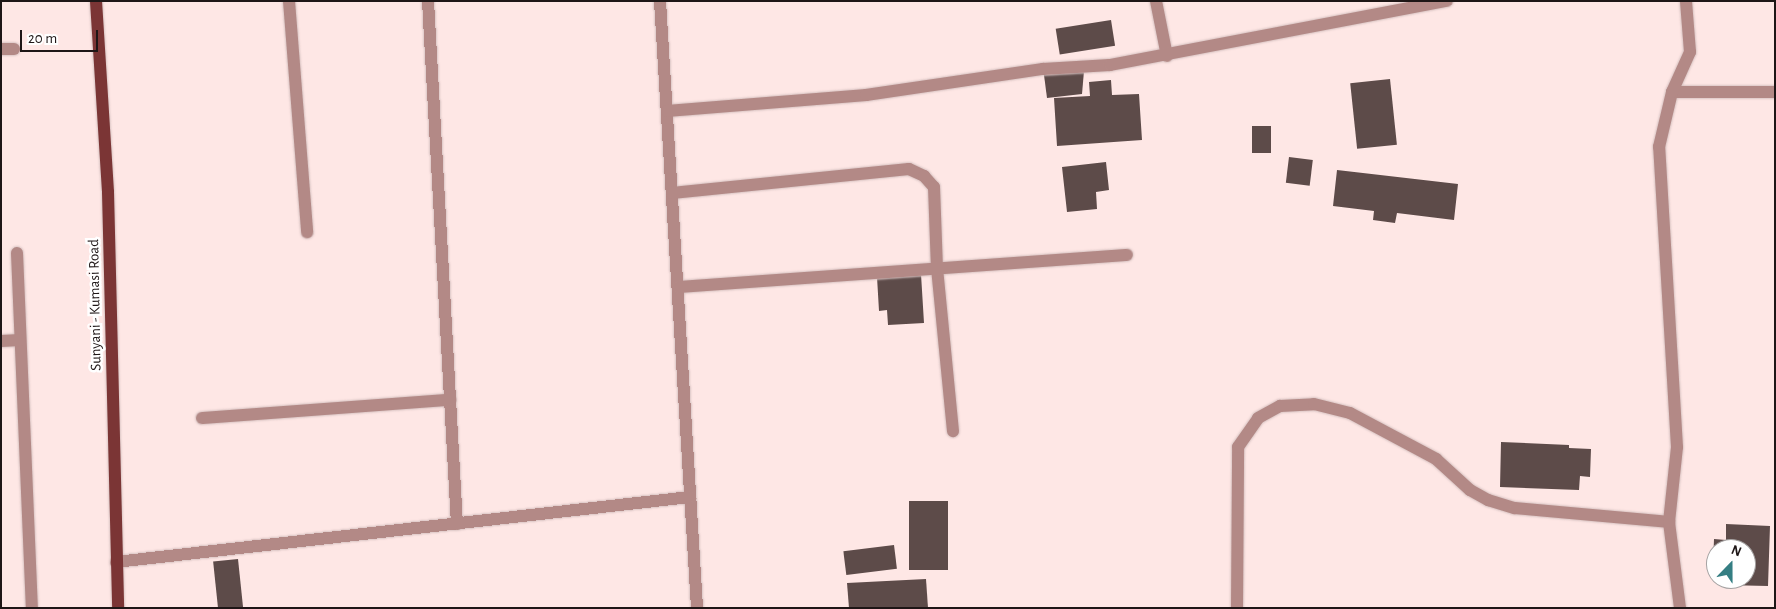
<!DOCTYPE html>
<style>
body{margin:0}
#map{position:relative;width:1776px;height:609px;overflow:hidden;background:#fee7e5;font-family:"Alegreya Sans",sans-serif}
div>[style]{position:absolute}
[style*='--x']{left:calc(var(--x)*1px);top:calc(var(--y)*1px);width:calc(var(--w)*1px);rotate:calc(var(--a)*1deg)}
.building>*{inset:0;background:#5d4b49;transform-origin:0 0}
.roads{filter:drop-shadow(0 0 1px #d6c1c0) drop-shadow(0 0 1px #d6c1c0)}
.minor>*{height:12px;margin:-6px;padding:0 6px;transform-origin:6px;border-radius:6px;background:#b38986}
.primary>*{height:12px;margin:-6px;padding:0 6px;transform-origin:6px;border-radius:6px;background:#7b3535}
span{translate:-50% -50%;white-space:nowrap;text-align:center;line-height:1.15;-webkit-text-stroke:5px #fff;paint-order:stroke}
.street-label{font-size:15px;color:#1e1616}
.frame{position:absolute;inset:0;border:2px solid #1e1616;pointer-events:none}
.north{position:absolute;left:1706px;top:539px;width:50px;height:50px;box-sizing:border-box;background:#fff;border:1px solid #a5a2a2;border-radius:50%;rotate:22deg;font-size:14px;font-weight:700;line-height:20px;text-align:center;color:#1e1616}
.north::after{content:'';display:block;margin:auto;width:18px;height:22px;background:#357e83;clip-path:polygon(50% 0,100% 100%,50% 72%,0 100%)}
.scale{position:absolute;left:20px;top:30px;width:78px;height:22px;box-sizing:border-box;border:2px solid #1e1616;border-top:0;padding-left:6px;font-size:15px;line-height:18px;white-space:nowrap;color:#1e1616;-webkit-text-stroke:4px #fff;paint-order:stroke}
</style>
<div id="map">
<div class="building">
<div style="left:1111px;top:20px;width:26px;height:56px;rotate:81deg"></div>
<div style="clip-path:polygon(1084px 71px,1082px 94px,1047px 98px,1044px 75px)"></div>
<div style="left:1390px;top:79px;width:66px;height:40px;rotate:84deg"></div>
<div style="clip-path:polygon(1111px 80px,1112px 95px,1139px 94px,1142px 140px,1057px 146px,1054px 98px,1090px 96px,1089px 82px)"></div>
<div style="left:1252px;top:126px;width:19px;height:27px"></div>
<div style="left:1289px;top:157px;width:24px;height:26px;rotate:7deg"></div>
<div style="clip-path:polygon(1106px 162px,1109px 190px,1096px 192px,1097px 209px,1067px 212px,1062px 167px)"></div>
<div style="clip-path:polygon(1337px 170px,1458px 184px,1454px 220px,1397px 213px,1395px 223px,1373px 220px,1374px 211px,1333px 206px)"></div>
<div style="clip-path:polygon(921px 274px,924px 323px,888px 325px,887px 310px,879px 311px,877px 277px)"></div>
<div style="clip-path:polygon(1501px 442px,1569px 445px,1569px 448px,1591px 449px,1590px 477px,1580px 476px,1579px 490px,1500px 487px)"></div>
<div style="left:909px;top:501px;width:39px;height:69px"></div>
<div style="clip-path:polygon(1726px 524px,1770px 526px,1768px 586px,1724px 585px,1724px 579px,1746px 579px,1746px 549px,1716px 549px,1716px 566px,1713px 566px,1714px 539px,1726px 540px)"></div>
<div style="left:894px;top:545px;width:24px;height:51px;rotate:83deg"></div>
<div style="left:238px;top:559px;width:49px;height:25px;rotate:84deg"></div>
<div style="clip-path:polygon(926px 579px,928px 608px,849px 608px,847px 583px)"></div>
</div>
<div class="roads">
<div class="minor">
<div style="--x:289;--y:1;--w:232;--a:85.5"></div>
<div style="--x:428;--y:1;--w:524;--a:86.83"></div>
<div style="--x:660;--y:1;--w:608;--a:86.51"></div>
<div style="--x:1156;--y:1;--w:56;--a:78.7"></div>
<div style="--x:1;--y:49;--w:13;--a:0"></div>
<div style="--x:1672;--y:92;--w:103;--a:0"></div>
<div style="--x:667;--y:111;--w:200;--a:-4.6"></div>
<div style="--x:866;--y:95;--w:179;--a:-8.4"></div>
<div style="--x:1043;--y:69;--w:67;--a:-3.4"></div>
<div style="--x:1110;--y:65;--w:343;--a:-10.8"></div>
<div style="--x:672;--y:193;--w:238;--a:-5.8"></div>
<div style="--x:909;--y:169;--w:17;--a:25"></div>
<div style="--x:924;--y:176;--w:15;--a:48"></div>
<div style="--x:934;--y:187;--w:81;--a:87.9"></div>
<div style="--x:937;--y:268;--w:164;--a:84.4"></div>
<div style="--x:17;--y:253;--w:355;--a:87.6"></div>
<div style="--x:678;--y:287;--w:450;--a:-4.1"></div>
<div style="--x:1;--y:341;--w:19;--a:-3"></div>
<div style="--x:202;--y:418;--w:249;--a:-4.2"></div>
<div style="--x:116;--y:562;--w:578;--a:-6.46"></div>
<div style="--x:1237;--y:608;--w:161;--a:-89.6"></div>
<div style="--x:1238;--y:447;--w:35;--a:-55"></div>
<div style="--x:1258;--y:418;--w:25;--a:-29"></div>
<div style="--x:1280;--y:406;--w:34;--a:-3"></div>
<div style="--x:1314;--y:404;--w:37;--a:14"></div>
<div style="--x:1350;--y:413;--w:98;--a:28.1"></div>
<div style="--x:1436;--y:459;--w:46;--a:42.4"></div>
<div style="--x:1470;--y:490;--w:21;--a:29"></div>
<div style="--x:1488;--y:500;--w:28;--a:17"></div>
<div style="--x:1515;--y:508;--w:155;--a:5.2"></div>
<div style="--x:1680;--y:608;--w:87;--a:-97.3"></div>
<div style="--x:1669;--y:522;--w:75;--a:-83.9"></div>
<div style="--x:1677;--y:447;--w:301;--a:-93.4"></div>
<div style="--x:1659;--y:147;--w:57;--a:-76.7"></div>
<div style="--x:1672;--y:92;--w:44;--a:-65.8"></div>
<div style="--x:1690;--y:52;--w:51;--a:-94.5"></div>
</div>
<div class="primary">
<div style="--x:96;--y:1;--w:191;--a:86.4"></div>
<div style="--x:108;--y:192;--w:416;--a:88.6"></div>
</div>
</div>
<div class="street-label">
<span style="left:95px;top:305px;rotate:-91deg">Sunyani - Kumasi Road</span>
</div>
<div class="frame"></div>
<div class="north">N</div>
<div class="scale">20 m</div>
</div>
